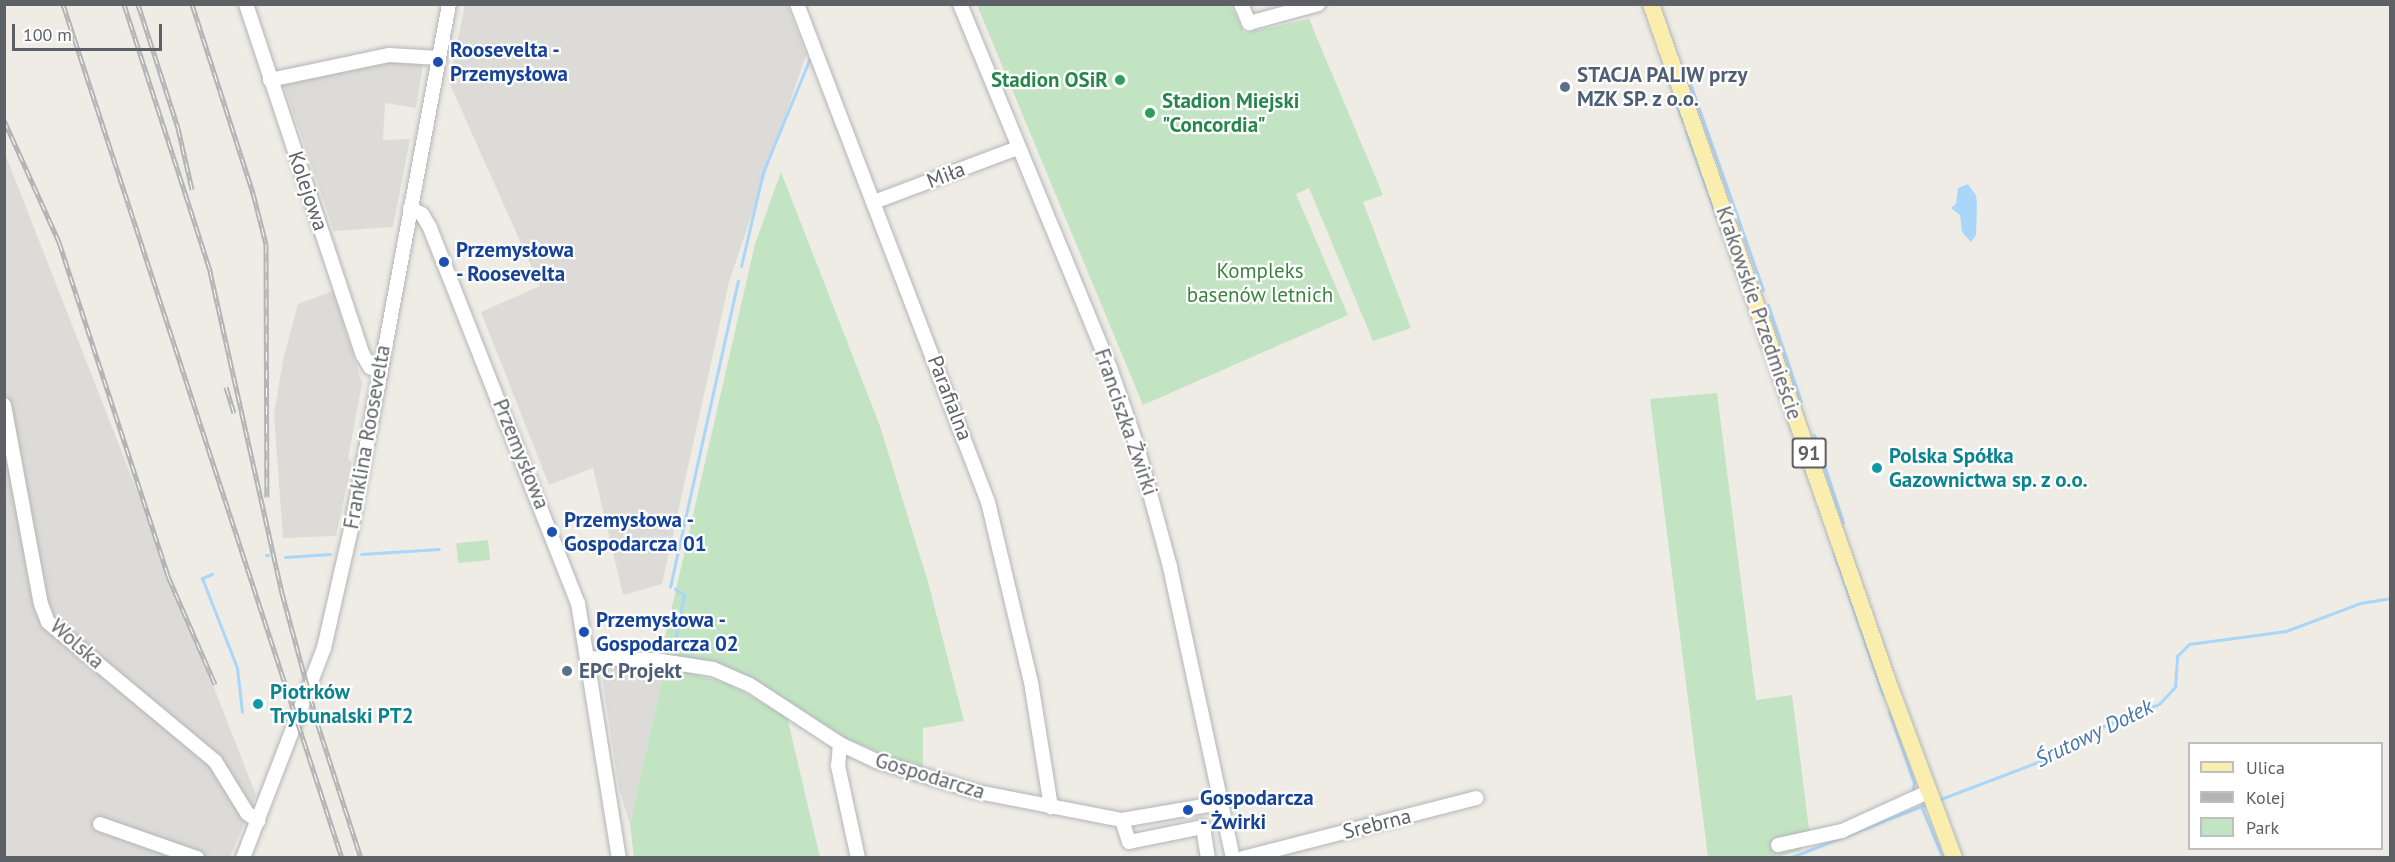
<!DOCTYPE html>
<meta charset="utf-8">
<style>
body{margin:0}
#map{position:relative;width:2395px;height:862px;overflow:hidden;background:#eeece5;font-family:"PT Sans",sans-serif}
div>[style]{position:absolute}
[style*='--x']{left:calc(var(--x)*1px);top:calc(var(--y)*1px);width:calc(var(--w)*1px);rotate:calc(var(--a)*1deg)}
.industrial>*{inset:0;background:#dddbd7}
.green>*{inset:0;background:#c3e4c3;transform-origin:0 0}
.water>*{inset:0;background:#a9d6f9}
.stream>*{height:3px;margin:-1.5px;padding:0 1.5px;transform-origin:1.5px;border-radius:1.5px;background:#a9d6f9}
.roads{filter:drop-shadow(0 0 2px #b2b5b9) drop-shadow(0 0 2px #b2b5b9)}
.minor>*{height:14px;margin:-7px;padding:0 7px;transform-origin:7px;border-radius:7px;background:#fff}
.major>*{height:16px;margin:-8px;padding:0 8px;transform-origin:8px;border-radius:8px;background:#faeeae}
.rail>*{height:5px;margin-top:-2.5px;transform-origin:0;background:repeating-linear-gradient(90deg,#fff 0 9px,#b3b4b4 0 18px);box-sizing:border-box;border-block:2px solid #b3b4b4}
.dots>*{width:16px;height:16px;translate:-50% -50%;box-sizing:border-box;border:3px solid #fff;border-radius:50%}
span{translate:-50% -50%;white-space:nowrap;text-align:center;line-height:1.15;-webkit-text-stroke:4.5px #fff;paint-order:stroke}
.shield-label span{padding:2px 4px;background:#fff;border:2px solid;border-radius:4px;-webkit-text-stroke-width:0}
.shield-label{font-size:20px;color:#5d6064;font-weight:700}
.transit-label{font-size:21px;color:#164399;font-weight:700}
.left{translate:0 -50%;text-align:left}
.service-label{font-size:21px;color:#4e5e75;font-weight:700}
.leisure-label{font-size:21px;color:#27864d;font-weight:700}
.right{translate:-100% -50%;text-align:right}
.street-label{font-size:21px;color:#5d6064}
.park-label{font-size:21px;color:#3b843f}
.culture-label{font-size:21px;color:#0d838f;font-weight:700}
.water-label{font-size:22px;color:#4777ab;font-style:italic}
.frame{position:absolute;inset:0;border:6px solid #5d6064;pointer-events:none}
.legend{position:absolute;left:2188px;top:742px;width:195px;height:108px;box-sizing:border-box;background:#fff;border:2px solid #bebfc1;margin:0;padding:8px 10px;list-style:none;font-size:18px;color:#5d6064}
.legend li{display:flex;align-items:center;gap:12px;height:30px}
.legend b{width:30px;border:2px solid #bebfc1}
.scale{position:absolute;left:12px;top:24px;width:150px;height:27px;box-sizing:border-box;border:3px solid #5d6064;border-top:0;padding-left:8px;font-size:18px;line-height:21px;white-space:nowrap;color:#5d6064;-webkit-text-stroke:4px #fff;paint-order:stroke}
</style>
<div id="map">
<div class="industrial">
<div style="clip-path:polygon(465px 5px,787px 5px,806px 55px,729px 282px,662px 584px,623px 595px,593px 468px,549px 485px,481px 312px,540px 286px,449px 82px)"></div>
<div style="clip-path:polygon(403px 60px,423px 65px,416px 108px,385px 103px,383px 140px,410px 139px,393px 227px,334px 231px,283px 83px)"></div>
<div style="clip-path:polygon(4px 151px,256px 795px,230px 857px,5px 857px)"></div>
<div style="clip-path:polygon(333px 291px,362px 383px,348px 459px,352px 462px,336px 536px,283px 538px,274px 414px,283px 360px,298px 304px)"></div>
<div style="clip-path:polygon(622px 663px,665px 666px,630px 824px,619px 789px,601px 670px,605px 665px)"></div>
</div>
<div class="green">
<div style="clip-path:polygon(977px 5px,1231px 5px,1244px 33px,1309px 19px,1383px 195px,1363px 202px,1411px 328px,1373px 341px,1309px 188px,1296px 194px,1348px 315px,1143px 405px)"></div>
<div style="clip-path:polygon(781px 172px,880px 426px,928px 582px,964px 721px,923px 728px,923px 770px,839px 736px,735px 670px,661px 655px,755px 244px)"></div>
<div style="clip-path:polygon(1717px 393px,1756px 700px,1792px 695px,1810px 837px,1800px 851px,1776px 857px,1708px 857px,1650px 399px)"></div>
<div style="left:488px;top:540px;width:20px;height:32px;rotate:84deg"></div>
<div style="clip-path:polygon(665px 666px,729px 684px,787px 717px,820px 857px,634px 857px,630px 824px)"></div>
</div>
<div class="water">
<div style="clip-path:polygon(1968px 184px,1976px 195px,1977px 205px,1976px 235px,1971px 242px,1962px 232px,1960px 215px,1951px 208px,1956px 204px,1958px 188px)"></div>
</div>
<div class="stream">
<div style="--x:1687;--y:75;--w:228;--a:70.5"></div>
<div style="--x:1672;--y:93;--w:31;--a:69"></div>
<div style="--x:1686;--y:132;--w:160;--a:70.3"></div>
<div style="--x:741;--y:266;--w:97;--a:-76.8"></div>
<div style="--x:763;--y:172;--w:123;--a:-67.6"></div>
<div style="--x:1768;--y:305;--w:102;--a:71.2"></div>
<div style="--x:1814;--y:435;--w:92;--a:71.6"></div>
<div style="--x:1834;--y:553;--w:150;--a:71"></div>
<div style="--x:361;--y:554;--w:78;--a:-3.7"></div>
<div style="--x:266;--y:555;--w:2;--a:0"></div>
<div style="--x:285;--y:557;--w:45;--a:-3.8"></div>
<div style="--x:212;--y:574;--w:11;--a:158"></div>
<div style="--x:202;--y:578;--w:97;--a:68.7"></div>
<div style="--x:237;--y:668;--w:44;--a:83.5"></div>
<div style="--x:670;--y:587;--w:314;--a:-77.5"></div>
<div style="--x:673;--y:649;--w:55;--a:-78.5"></div>
<div style="--x:684;--y:595;--w:11;--a:-146"></div>
<div style="--x:1889;--y:712;--w:75;--a:70.6"></div>
<div style="--x:1914;--y:783;--w:10;--a:101"></div>
<div style="--x:1938;--y:800;--w:109;--a:-20.9"></div>
<div style="--x:2040;--y:761;--w:57;--a:-30.6"></div>
<div style="--x:2089;--y:732;--w:75;--a:-21.8"></div>
<div style="--x:2159;--y:704;--w:23;--a:-47"></div>
<div style="--x:2175;--y:687;--w:31;--a:-86"></div>
<div style="--x:2177;--y:656;--w:17;--a:-45"></div>
<div style="--x:2189;--y:644;--w:98;--a:-7.6"></div>
<div style="--x:2286;--y:631;--w:79;--a:-20.7"></div>
<div style="--x:2360;--y:603;--w:30;--a:-9"></div>
<div style="--x:1921;--y:806;--w:56;--a:67.1"></div>
<div style="--x:1789;--y:858;--w:145;--a:-21.4"></div>
</div>
<div class="roads">
<div class="minor">
<div style="--x:246;--y:4;--w:370;--a:71.6"></div>
<div style="--x:363;--y:355;--w:14;--a:60"></div>
<div style="--x:370;--y:367;--w:10;--a:24"></div>
<div style="--x:797;--y:4;--w:533;--a:69.02"></div>
<div style="--x:988;--y:502;--w:185;--a:76.6"></div>
<div style="--x:1031;--y:682;--w:127;--a:80.9"></div>
<div style="--x:960;--y:4;--w:394;--a:67.6"></div>
<div style="--x:1110;--y:368;--w:83;--a:70.9"></div>
<div style="--x:1137;--y:446;--w:125;--a:74.7"></div>
<div style="--x:1170;--y:567;--w:298;--a:77.8"></div>
<div style="--x:1241;--y:4;--w:21;--a:67"></div>
<div style="--x:1249;--y:23;--w:72;--a:-15.4"></div>
<div style="--x:270;--y:80;--w:122;--a:-11.9"></div>
<div style="--x:389;--y:55;--w:50;--a:3.4"></div>
<div style="--x:874;--y:202;--w:154;--a:-20.6"></div>
<div style="--x:410;--y:208;--w:13;--a:27"></div>
<div style="--x:422;--y:214;--w:16;--a:60"></div>
<div style="--x:430;--y:228;--w:403;--a:68.5"></div>
<div style="--x:578;--y:603;--w:258;--a:80.9"></div>
<div style="--x:4;--y:405;--w:202;--a:79.5"></div>
<div style="--x:41;--y:604;--w:19;--a:69"></div>
<div style="--x:48;--y:622;--w:217;--a:39.8"></div>
<div style="--x:215;--y:761;--w:61;--a:58.4"></div>
<div style="--x:247;--y:813;--w:14;--a:36"></div>
<div style="--x:588;--y:658;--w:67;--a:1.7"></div>
<div style="--x:655;--y:660;--w:59;--a:8.8"></div>
<div style="--x:713;--y:669;--w:40;--a:23.4"></div>
<div style="--x:750;--y:685;--w:108;--a:33.2"></div>
<div style="--x:840;--y:744;--w:40;--a:25"></div>
<div style="--x:876;--y:761;--w:107;--a:16.9"></div>
<div style="--x:978;--y:792;--w:147;--a:11"></div>
<div style="--x:1122;--y:820;--w:99;--a:-9.8"></div>
<div style="--x:840;--y:744;--w:22;--a:95"></div>
<div style="--x:838;--y:766;--w:94;--a:77.7"></div>
<div style="--x:1122;--y:820;--w:23;--a:72"></div>
<div style="--x:1129;--y:842;--w:76;--a:-11.5"></div>
<div style="--x:1203;--y:827;--w:31;--a:81"></div>
<div style="--x:100;--y:824;--w:103;--a:19.3"></div>
<div style="--x:1778;--y:845;--w:66;--a:-12.3"></div>
<div style="--x:1842;--y:831;--w:94;--a:-24.4"></div>
<div style="--x:243;--y:858;--w:225;--a:-68.9"></div>
<div style="--x:324;--y:648;--w:126;--a:-77.2"></div>
<div style="--x:352;--y:525;--w:530;--a:-79.45"></div>
<div style="--x:1243;--y:858;--w:241;--a:-14.4"></div>
</div>
<div class="major">
<div style="--x:1651;--y:4;--w:718;--a:70.73"></div>
<div style="--x:1888;--y:682;--w:188;--a:69.4"></div>
</div>
</div>
<div class="rail">
<div style="--x:63;--y:4;--w:898;--a:71.91"></div>
<div style="--x:124;--y:4;--w:281;--a:72.1"></div>
<div style="--x:210;--y:271;--w:330;--a:77.4"></div>
<div style="--x:282;--y:593;--w:134;--a:74.8"></div>
<div style="--x:317;--y:722;--w:143;--a:72.1"></div>
<div style="--x:138;--y:4;--w:130;--a:72.1"></div>
<div style="--x:178;--y:128;--w:63;--a:77.1"></div>
<div style="--x:192;--y:4;--w:199;--a:72.1"></div>
<div style="--x:253;--y:193;--w:53;--a:75.7"></div>
<div style="--x:266;--y:244;--w:253;--a:89.8"></div>
<div style="--x:4;--y:120;--w:134;--a:65.7"></div>
<div style="--x:59;--y:242;--w:351;--a:71.9"></div>
<div style="--x:168;--y:576;--w:118;--a:66.5"></div>
<div style="--x:226;--y:387;--w:27;--a:73"></div>
</div>
<div class="dots">
<div style="left:438px;top:62px;background:#1a4fb4"></div>
<div style="left:1120px;top:80px;background:#2e9e5b"></div>
<div style="left:1565px;top:87px;background:#5c6f8a"></div>
<div style="left:1150px;top:113px;background:#2e9e5b"></div>
<div style="left:444px;top:262px;background:#1a4fb4"></div>
<div style="left:1877px;top:468px;background:#0f9aa8"></div>
<div style="left:552px;top:532px;background:#1a4fb4"></div>
<div style="left:584px;top:632px;background:#1a4fb4"></div>
<div style="left:567px;top:671px;background:#5c6f8a"></div>
<div style="left:258px;top:704px;background:#0f9aa8"></div>
<div style="left:1188px;top:810px;background:#1a4fb4"></div>
</div>
<div class="shield-label">
<span style="left:1809px;top:453px">91</span>
</div>
<div class="transit-label">
<span class="left" style="left:450px;top:62px">Roosevelta -<br>Przemysłowa</span>
<span class="left" style="left:456px;top:262px">Przemysłowa<br>- Roosevelta</span>
<span class="left" style="left:564px;top:532px">Przemysłowa -<br>Gospodarcza 01</span>
<span class="left" style="left:596px;top:632px">Przemysłowa -<br>Gospodarcza 02</span>
<span class="left" style="left:1200px;top:810px">Gospodarcza<br>- Żwirki</span>
</div>
<div class="service-label">
<span class="left" style="left:1577px;top:87px">STACJA PALIW przy<br>MZK SP. z o.o.</span>
<span class="left" style="left:579px;top:671px">EPC Projekt</span>
</div>
<div class="leisure-label">
<span class="right" style="left:1108px;top:80px">Stadion OSiR</span>
<span class="left" style="left:1162px;top:113px">Stadion Miejski<br>"Concordia"</span>
</div>
<div class="street-label">
<span style="left:946px;top:175px;rotate:-21deg">Miła</span>
<span style="left:308px;top:191px;rotate:71deg">Kolejowa</span>
<span style="left:1759px;top:313px;rotate:71deg">Krakowskie Przedmieście</span>
<span style="left:950px;top:398px;rotate:69deg">Parafialna</span>
<span style="left:1126px;top:422px;rotate:71deg">Franciszka Żwirki</span>
<span style="left:367px;top:437px;rotate:-80deg">Franklina Roosevelta</span>
<span style="left:521px;top:454px;rotate:68deg">Przemysłowa</span>
<span style="left:77px;top:644px;rotate:41deg">Wolska</span>
<span style="left:930px;top:776px;rotate:17deg">Gospodarcza</span>
<span style="left:1377px;top:824px;rotate:-14deg">Srebrna</span>
</div>
<div class="park-label">
<span style="left:1260px;top:283px">Kompleks<br>basenów letnich</span>
</div>
<div class="culture-label">
<span class="left" style="left:1889px;top:468px">Polska Spółka<br>Gazownictwa sp. z o.o.</span>
<span class="left" style="left:270px;top:704px">Piotrków<br>Trybunalski PT2</span>
</div>
<div class="water-label">
<span style="left:2094px;top:733px;rotate:-26deg">Śrutowy Dołek</span>
</div>
<div class="frame"></div>
<ul class="legend">
<li><b style="height:8px;background:#faeeae"></b>Ulica</li>
<li><b style="height:8px;background:#b3b4b4"></b>Kolej</li>
<li><b style="height:16px;background:#c3e4c3"></b>Park</li>
</ul>
<div class="scale">100 m</div>
</div>
